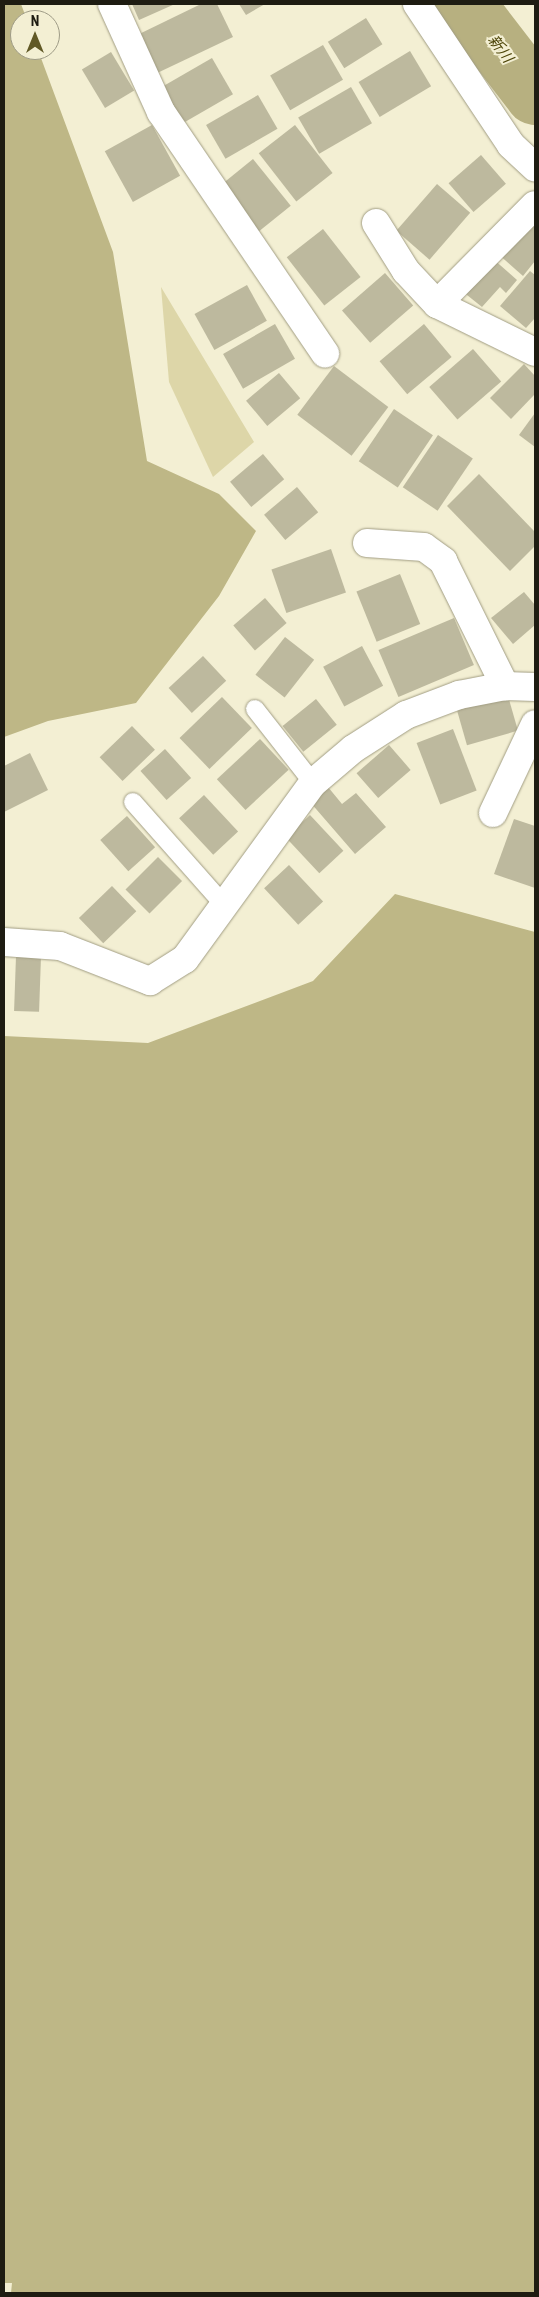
<!DOCTYPE html>
<meta charset="utf-8">
<style>
body{margin:0}
#map{position:relative;width:539px;height:2297px;overflow:hidden;background:#f3efd3;font-family:"Roboto Condensed","Noto Sans JP",sans-serif}
div>[style]{position:absolute}
[style*='--x']{left:calc(var(--x)*1px);top:calc(var(--y)*1px);width:calc(var(--w)*1px);rotate:calc(var(--a)*1deg)}
.green>*{inset:0;background:#ddd6a8}
.forest>*{inset:0;background:#beb786}
.river>*{height:60px;margin:-30px;padding:0 30px;transform-origin:30px;border-radius:30px;background:#b7b080}
.building>*{inset:0;background:#bdb99e;transform-origin:0 0}
.roads{filter:drop-shadow(0 0 1px #a19d83) drop-shadow(0 0 1px #a19d83)}
.lane>*{height:18px;margin:-9px;padding:0 9px;transform-origin:9px;border-radius:9px;background:#fff}
.street>*{height:28px;margin:-14px;padding:0 14px;transform-origin:14px;border-radius:14px;background:#fff}
span{translate:-50% -50%;white-space:nowrap;text-align:center;line-height:1.15;-webkit-text-stroke:4px #f3efd3;paint-order:stroke}
.water-label{font-size:15px;color:#4d4508;font-style:italic}
.frame{position:absolute;inset:0;border:5px solid #1e1c12;pointer-events:none}
.north{position:absolute;left:10px;top:10px;width:50px;height:50px;box-sizing:border-box;background:#f3efd3;border:1px solid #9e9b86;border-radius:50%;rotate:0deg;font-size:14px;font-weight:700;line-height:20px;text-align:center;color:#1e1c12}
.north::after{content:'';display:block;margin:auto;width:18px;height:22px;background:#615926;clip-path:polygon(50% 0,100% 100%,50% 72%,0 100%)}
</style>
<div id="map">
<div class="green">
<div style="clip-path:polygon(161px 287px,254px 442px,213px 477px,169px 382px)"></div>
</div>
<div class="forest">
<div style="clip-path:polygon(4px 4px,21px 4px,27px 20px,20px 20px,20px 50px,38px 50px,113px 252px,147px 461px,219px 494px,256px 531px,219px 596px,136px 703px,48px 721px,4px 737px)"></div>
<div style="clip-path:polygon(395px 894px,535px 932px,535px 2293px,11px 2293px,12px 2283px,4px 2283px,4px 1036px,148px 1043px,313px 981px)"></div>
</div>
<div class="river">
<div style="--x:465;--y:4;--w:115;--a:52.4"></div>
</div>
<div class="building">
<div style="clip-path:polygon(132px 4px,175px 4px,139px 20px)"></div>
<div style="clip-path:polygon(201px 4px,217px 4px,233px 37px,153px 75px,133px 37px)"></div>
<div style="clip-path:polygon(239px 4px,265px 4px,246px 15px)"></div>
<div style="left:366px;top:18px;width:31px;height:45px;rotate:58deg"></div>
<div style="left:323px;top:45px;width:40px;height:61px;rotate:60deg"></div>
<div style="left:410px;top:51px;width:41px;height:60px;rotate:59deg"></div>
<div style="left:111px;top:52px;width:45px;height:34px;rotate:59deg"></div>
<div style="left:212px;top:58px;width:42px;height:60px;rotate:60deg"></div>
<div style="left:351px;top:87px;width:42px;height:61px;rotate:60deg"></div>
<div style="left:258px;top:95px;width:39px;height:60px;rotate:60deg"></div>
<div style="left:152px;top:125px;width:58px;height:54px;rotate:61deg"></div>
<div style="left:295px;top:125px;width:61px;height:46px;rotate:52deg"></div>
<div style="left:481px;top:155px;width:38px;height:43px;rotate:49deg"></div>
<div style="left:253px;top:159px;width:60px;height:44px;rotate:51deg"></div>
<div style="left:437px;top:184px;width:44px;height:62px;rotate:41deg"></div>
<div style="clip-path:polygon(526px 219px,535px 227px,535px 261px,523px 276px,497px 253px)"></div>
<div style="left:323px;top:229px;width:61px;height:46px;rotate:52deg"></div>
<div style="clip-path:polygon(492px 258px,517px 280px,506px 293px,500px 287px,482px 307px,462px 291px)"></div>
<div style="clip-path:polygon(530px 271px,535px 275px,535px 318px,526px 328px,500px 306px)"></div>
<div style="left:385px;top:273px;width:43px;height:57px;rotate:49deg"></div>
<div style="left:247px;top:285px;width:41px;height:60px;rotate:61deg"></div>
<div style="left:275px;top:324px;width:40px;height:60px;rotate:60deg"></div>
<div style="left:424px;top:324px;width:43px;height:58px;rotate:50deg"></div>
<div style="left:473px;top:349px;width:43px;height:58px;rotate:49deg"></div>
<div style="clip-path:polygon(524px 364px,535px 376px,535px 394px,511px 419px,490px 398px)"></div>
<div style="left:334px;top:366px;width:68px;height:61px;rotate:37deg"></div>
<div style="left:279px;top:373px;width:33px;height:43px;rotate:50deg"></div>
<div style="left:394px;top:409px;width:47px;height:63px;rotate:34deg"></div>
<div style="clip-path:polygon(535px 413px,535px 447px,519px 435px)"></div>
<div style="left:438px;top:435px;width:42px;height:63px;rotate:34deg"></div>
<div style="left:263px;top:454px;width:33px;height:43px;rotate:50deg"></div>
<div style="clip-path:polygon(479px 474px,535px 532px,535px 546px,510px 571px,447px 506px)"></div>
<div style="left:297px;top:487px;width:33px;height:43px;rotate:50deg"></div>
<div style="left:331px;top:549px;width:46px;height:63px;rotate:71deg"></div>
<div style="left:400px;top:574px;width:54px;height:47px;rotate:68deg"></div>
<div style="clip-path:polygon(524px 592px,535px 605px,535px 625px,513px 644px,491px 618px)"></div>
<div style="left:265px;top:598px;width:33px;height:42px;rotate:49deg"></div>
<div style="left:454px;top:618px;width:51px;height:82px;rotate:67deg"></div>
<div style="left:285px;top:637px;width:37px;height:48px;rotate:38deg"></div>
<div style="left:362px;top:646px;width:45px;height:44px;rotate:62deg"></div>
<div style="left:203px;top:656px;width:34px;height:47px;rotate:47deg"></div>
<div style="left:508px;top:696px;width:36px;height:53px;rotate:74deg"></div>
<div style="left:222px;top:697px;width:43px;height:59px;rotate:46deg"></div>
<div style="left:316px;top:699px;width:33px;height:43px;rotate:51deg"></div>
<div style="left:132px;top:726px;width:33px;height:45px;rotate:46deg"></div>
<div style="left:453px;top:729px;width:66px;height:39px;rotate:69deg"></div>
<div style="left:260px;top:739px;width:42px;height:59px;rotate:47deg"></div>
<div style="left:389px;top:745px;width:33px;height:43px;rotate:49deg"></div>
<div style="left:165px;top:749px;width:39px;height:33px;rotate:48deg"></div>
<div style="clip-path:polygon(30px 753px,48px 790px,4px 812px,4px 766px)"></div>
<div style="clip-path:polygon(328px 787px,342px 804px,356px 793px,386px 827px,355px 854px,310px 802px)"></div>
<div style="left:204px;top:795px;width:50px;height:34px;rotate:47deg"></div>
<div style="left:310px;top:815px;width:49px;height:33px;rotate:47deg"></div>
<div style="left:127px;top:816px;width:42px;height:36px;rotate:48deg"></div>
<div style="clip-path:polygon(514px 819px,535px 826px,535px 888px,494px 874px)"></div>
<div style="left:158px;top:857px;width:34px;height:46px;rotate:45deg"></div>
<div style="left:289px;top:865px;width:50px;height:34px;rotate:47deg"></div>
<div style="left:112px;top:886px;width:35px;height:46px;rotate:46deg"></div>
<div style="left:16px;top:956px;width:25px;height:55px;rotate:2deg"></div>
</div>
<div class="roads">
<div class="lane">
<div style="--x:255;--y:709;--w:94;--a:51.9"></div>
<div style="--x:133;--y:802;--w:137;--a:48.5"></div>
</div>
<div class="street">
<div style="--x:112;--y:4;--w:119;--a:65.6"></div>
<div style="--x:161;--y:112;--w:292;--a:55.8"></div>
<div style="--x:417;--y:4;--w:169;--a:56.3"></div>
<div style="--x:511;--y:145;--w:33;--a:43"></div>
<div style="--x:376;--y:223;--w:57;--a:58"></div>
<div style="--x:406;--y:271;--w:45;--a:46.8"></div>
<div style="--x:437;--y:304;--w:109;--a:26.1"></div>
<div style="--x:437;--y:304;--w:139;--a:-45.3"></div>
<div style="--x:367;--y:543;--w:57;--a:4"></div>
<div style="--x:424;--y:547;--w:24;--a:36"></div>
<div style="--x:443;--y:561;--w:140;--a:63.6"></div>
<div style="--x:493;--y:813;--w:98;--a:-64.7"></div>
<div style="--x:4;--y:942;--w:56;--a:4.1"></div>
<div style="--x:60;--y:946;--w:97;--a:21.3"></div>
<div style="--x:150;--y:981;--w:41;--a:-32.2"></div>
<div style="--x:185;--y:959;--w:218;--a:-54"></div>
<div style="--x:313;--y:783;--w:52;--a:-40.4"></div>
<div style="--x:353;--y:749;--w:63;--a:-32.7"></div>
<div style="--x:406;--y:715;--w:57;--a:-20.7"></div>
<div style="--x:459;--y:695;--w:47;--a:-11.1"></div>
<div style="--x:505;--y:686;--w:30;--a:2"></div>
</div>
</div>
<div class="water-label">
<span style="left:500px;top:49px;rotate:53deg">新川</span>
</div>
<div class="frame"></div>
<div class="north">N</div>
</div>
